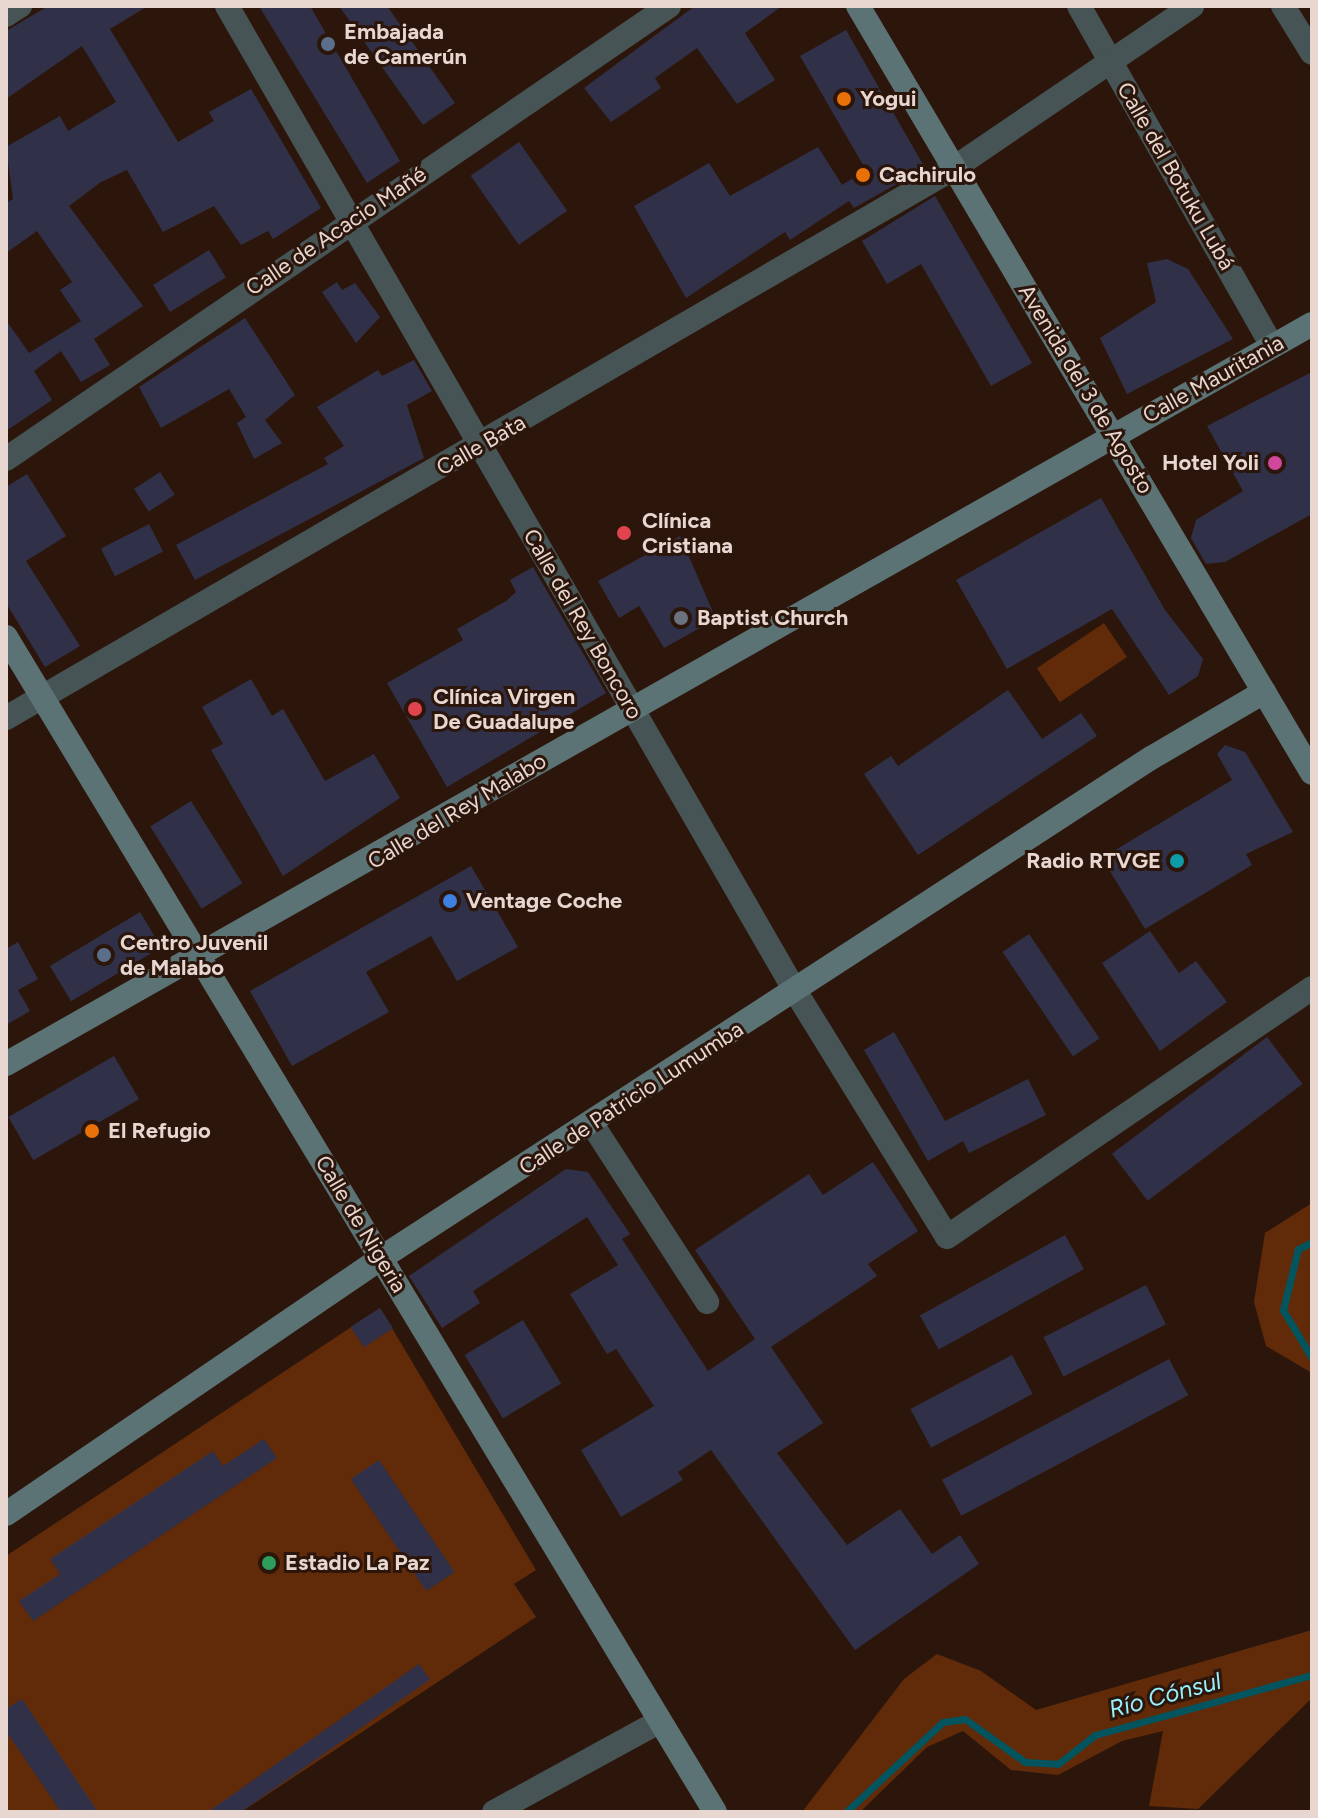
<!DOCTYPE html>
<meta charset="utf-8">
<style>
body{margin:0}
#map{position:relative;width:1318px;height:1818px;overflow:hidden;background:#2c160b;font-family:Figtree,sans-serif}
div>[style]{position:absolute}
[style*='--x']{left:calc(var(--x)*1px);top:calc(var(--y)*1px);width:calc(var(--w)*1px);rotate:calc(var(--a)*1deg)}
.green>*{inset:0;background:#612b0a;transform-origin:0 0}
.stream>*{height:7px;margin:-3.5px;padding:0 3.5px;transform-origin:3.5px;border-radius:3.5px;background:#02555e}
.building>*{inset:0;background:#303148;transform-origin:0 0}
.street>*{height:24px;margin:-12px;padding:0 12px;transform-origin:12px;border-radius:12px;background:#465455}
.secondary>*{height:24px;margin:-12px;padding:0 12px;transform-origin:12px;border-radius:12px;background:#5c7375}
.dots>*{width:22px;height:22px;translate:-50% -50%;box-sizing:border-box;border:4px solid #2c160b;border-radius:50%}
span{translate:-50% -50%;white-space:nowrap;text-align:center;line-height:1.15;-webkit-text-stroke:6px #2c160b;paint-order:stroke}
.poi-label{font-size:22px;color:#e7d7d0;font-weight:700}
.left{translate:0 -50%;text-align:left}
.right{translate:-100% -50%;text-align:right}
.street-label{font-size:22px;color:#e7d7d0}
.water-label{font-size:24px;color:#96f0fd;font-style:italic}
.frame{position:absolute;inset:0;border:8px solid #e7d7d0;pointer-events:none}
</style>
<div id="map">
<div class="green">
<div style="left:1104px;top:623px;width:41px;height:81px;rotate:56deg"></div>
<div style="clip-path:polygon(1312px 1203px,1312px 1373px,1266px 1346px,1254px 1302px,1265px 1233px)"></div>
<div style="clip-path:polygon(380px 1308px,536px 1570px,514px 1584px,536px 1617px,241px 1812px,6px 1812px,6px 1556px)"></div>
<div style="clip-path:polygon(1312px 1630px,1312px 1698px,1198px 1809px,1149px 1806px,1163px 1731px,1122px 1741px,1058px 1775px,1011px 1770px,963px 1731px,927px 1747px,860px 1812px,802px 1812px,904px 1679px,937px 1654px,981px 1671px,1036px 1710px)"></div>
</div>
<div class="stream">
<div style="--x:1312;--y:1242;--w:16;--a:153"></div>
<div style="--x:1298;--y:1249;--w:63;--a:103.8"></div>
<div style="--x:1283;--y:1310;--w:56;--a:58.9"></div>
<div style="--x:846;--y:1812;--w:132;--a:-42.9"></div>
<div style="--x:943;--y:1722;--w:22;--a:-8"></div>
<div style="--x:965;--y:1719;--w:74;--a:35.6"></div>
<div style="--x:1025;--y:1762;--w:33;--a:3"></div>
<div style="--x:1058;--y:1764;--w:47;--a:-38.1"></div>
<div style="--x:1095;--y:1735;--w:225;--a:-15.5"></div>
</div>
<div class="building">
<div style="clip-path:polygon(48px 6px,148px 6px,110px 29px,178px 142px,214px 121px,209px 112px,251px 89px,321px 208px,273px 239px,268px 231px,241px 245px,214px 206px,163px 232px,127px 170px,101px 182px,69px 206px,143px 306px,94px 339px,110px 365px,81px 382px,61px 351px,34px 371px,52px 400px,6px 431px,6px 320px,29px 353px,81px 321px,60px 290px,72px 282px,37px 231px,6px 253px,6px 203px,13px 199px,6px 147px,60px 116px,68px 131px,116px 102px,82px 46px,6px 99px,6px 31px)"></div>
<div style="clip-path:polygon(259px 6px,310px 6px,400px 161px,367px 183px)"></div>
<div style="clip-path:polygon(339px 6px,387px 6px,455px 103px,423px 125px)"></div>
<div style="clip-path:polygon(695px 6px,782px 6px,745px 33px,775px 80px,737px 104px,697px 48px,655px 78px,661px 88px,611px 122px,584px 88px)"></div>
<div style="clip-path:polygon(846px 30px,925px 168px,854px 208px,849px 201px,790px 240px,785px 232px,686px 298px,634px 206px,709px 163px,730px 196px,818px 147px,842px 185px,866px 170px,800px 56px)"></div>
<div style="left:519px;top:142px;width:84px;height:59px;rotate:55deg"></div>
<div style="clip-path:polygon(935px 196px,1032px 363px,991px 386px,921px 264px,887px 284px,862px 241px)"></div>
<div style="left:209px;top:250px;width:32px;height:66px;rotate:58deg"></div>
<div style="clip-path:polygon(1167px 259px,1188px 269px,1233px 339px,1127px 394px,1100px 338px,1156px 302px,1147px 263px)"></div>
<div style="clip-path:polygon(337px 282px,342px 290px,355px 283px,380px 317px,356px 343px,322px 292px)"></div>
<div style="clip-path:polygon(245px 318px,295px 395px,265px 420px,282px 443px,254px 459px,237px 423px,246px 417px,229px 389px,161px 428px,139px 387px)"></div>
<div style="clip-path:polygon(414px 360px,432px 391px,407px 405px,424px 458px,195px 580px,176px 545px,328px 464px,324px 458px,344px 446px,317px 407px,378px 370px,382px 376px)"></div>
<div style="clip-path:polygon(1312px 372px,1312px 514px,1225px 562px,1206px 564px,1191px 538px,1196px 520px,1243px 491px,1207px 426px)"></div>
<div style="left:160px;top:472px;width:27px;height:31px;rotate:57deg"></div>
<div style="clip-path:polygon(27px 474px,66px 536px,26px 561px,80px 646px,45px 667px,6px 603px,6px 487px)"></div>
<div style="clip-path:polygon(1101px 498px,1165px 610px,1203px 659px,1198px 676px,1169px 695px,1112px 609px,1007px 669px,956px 580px)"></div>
<div style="left:149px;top:524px;width:31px;height:54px;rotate:63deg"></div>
<div style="clip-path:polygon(680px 536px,716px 619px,664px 648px,639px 606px,619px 618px,598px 581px)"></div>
<div style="clip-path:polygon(533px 567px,606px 693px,447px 787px,387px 683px,463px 640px,457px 629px,506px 601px,516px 592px,510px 580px)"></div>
<div style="clip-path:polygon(251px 679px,272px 716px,283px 709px,325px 781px,374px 754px,400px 798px,283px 876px,211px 750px,223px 744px,202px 707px)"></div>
<div style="clip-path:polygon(1008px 690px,1042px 739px,1081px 713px,1097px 736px,918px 855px,864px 774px,891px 756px,898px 766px)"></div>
<div style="clip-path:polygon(1225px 745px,1245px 752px,1293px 832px,1246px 854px,1252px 865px,1145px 929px,1102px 858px,1232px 780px,1217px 754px)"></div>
<div style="left:191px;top:801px;width:97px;height:48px;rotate:58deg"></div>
<div style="clip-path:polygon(471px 866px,518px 947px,457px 981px,431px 936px,366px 972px,389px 1012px,292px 1066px,250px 991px)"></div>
<div style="left:140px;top:912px;width:41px;height:105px;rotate:59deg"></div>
<div style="clip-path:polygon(1150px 931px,1179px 973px,1196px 961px,1227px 1002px,1160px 1051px,1102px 963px)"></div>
<div style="left:1029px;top:934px;width:126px;height:32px;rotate:56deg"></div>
<div style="clip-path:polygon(18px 942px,38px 979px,18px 990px,30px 1011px,6px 1025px,6px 949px)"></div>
<div style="clip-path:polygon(894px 1032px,945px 1121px,1028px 1079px,1046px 1115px,969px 1153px,963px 1141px,928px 1161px,864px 1050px)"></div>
<div style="left:1267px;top:1037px;width:59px;height:194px;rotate:53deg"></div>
<div style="left:114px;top:1056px;width:50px;height:122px;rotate:60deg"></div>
<div style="clip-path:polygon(873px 1162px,918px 1231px,868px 1264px,877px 1276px,771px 1347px,823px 1423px,777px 1453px,847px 1545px,900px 1509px,932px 1554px,960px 1535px,979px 1564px,855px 1650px,711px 1450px,678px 1472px,683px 1480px,621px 1517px,581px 1450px,654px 1406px,616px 1349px,607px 1354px,570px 1294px,618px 1265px,587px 1217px,473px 1291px,480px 1303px,442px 1328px,409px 1276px,566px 1169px,588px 1172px,630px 1234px,622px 1239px,708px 1371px,755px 1339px,695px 1250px,809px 1174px,823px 1195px)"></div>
<div style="left:1065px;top:1235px;width:39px;height:166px;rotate:61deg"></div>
<div style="left:1146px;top:1285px;width:44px;height:115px;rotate:63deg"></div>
<div style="left:380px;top:1308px;width:24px;height:35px;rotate:57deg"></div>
<div style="left:523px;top:1320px;width:74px;height:68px;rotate:59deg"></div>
<div style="left:1012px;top:1355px;width:44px;height:115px;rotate:62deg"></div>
<div style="left:1169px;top:1359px;width:41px;height:257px;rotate:62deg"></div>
<div style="clip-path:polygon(264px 1439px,277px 1458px,33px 1621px,19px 1601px,60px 1574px,50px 1559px,213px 1451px,223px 1466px)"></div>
<div style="left:379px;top:1460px;width:135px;height:34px;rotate:56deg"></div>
<div style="left:419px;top:1664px;width:19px;height:268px;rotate:55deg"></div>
<div style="clip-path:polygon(22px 1699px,98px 1812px,61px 1812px,6px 1731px,6px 1709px)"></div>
</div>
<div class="street">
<div style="--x:227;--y:6;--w:1135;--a:60.02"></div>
<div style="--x:794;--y:989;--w:291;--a:58.3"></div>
<div style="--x:947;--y:1237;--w:442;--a:-34.3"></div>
<div style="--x:1079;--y:6;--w:391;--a:60.4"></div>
<div style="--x:1283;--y:6;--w:55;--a:58.3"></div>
<div style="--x:6;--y:15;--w:17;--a:-33"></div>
<div style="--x:6;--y:459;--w:803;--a:-34.34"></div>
<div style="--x:6;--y:718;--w:1096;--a:-30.12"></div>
<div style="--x:954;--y:168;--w:288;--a:-34.2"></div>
<div style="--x:592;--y:1124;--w:212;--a:57.1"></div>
<div style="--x:494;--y:1812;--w:183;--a:-28.7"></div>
</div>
<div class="secondary">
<div style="--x:858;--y:6;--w:891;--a:59.38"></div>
<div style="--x:6;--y:637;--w:1372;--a:58.89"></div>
<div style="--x:6;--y:1064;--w:1501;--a:-29.54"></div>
<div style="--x:6;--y:1514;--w:454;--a:-34.3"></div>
<div style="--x:381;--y:1258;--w:918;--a:-33"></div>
<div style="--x:1151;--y:758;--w:131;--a:-30.3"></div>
</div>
<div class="dots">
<div style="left:328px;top:44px;background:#5c6f8a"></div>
<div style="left:844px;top:99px;background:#e8710a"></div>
<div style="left:863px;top:175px;background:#e8710a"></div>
<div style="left:1275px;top:463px;background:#d1479c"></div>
<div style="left:624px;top:533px;background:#e0444e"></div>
<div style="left:681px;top:618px;background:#6b7280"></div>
<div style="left:415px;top:709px;background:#e0444e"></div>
<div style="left:1177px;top:861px;background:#0f9aa8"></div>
<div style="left:450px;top:901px;background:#3f7fe0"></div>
<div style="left:104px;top:955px;background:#5c6f8a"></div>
<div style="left:92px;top:1131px;background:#e8710a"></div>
<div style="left:269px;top:1563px;background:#2e9e5b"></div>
</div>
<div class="poi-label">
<span class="left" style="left:344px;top:44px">Embajada<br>de Camerún</span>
<span class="left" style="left:860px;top:99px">Yogui</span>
<span class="left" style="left:879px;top:175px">Cachirulo</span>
<span class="right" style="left:1259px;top:463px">Hotel Yoli</span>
<span class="left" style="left:642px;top:533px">Clínica<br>Cristiana</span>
<span class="left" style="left:697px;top:618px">Baptist Church</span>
<span class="left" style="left:433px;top:709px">Clínica Virgen<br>De Guadalupe</span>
<span class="right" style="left:1161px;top:861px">Radio RTVGE</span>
<span class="left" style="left:466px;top:901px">Ventage Coche</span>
<span class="left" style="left:120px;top:955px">Centro Juvenil<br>de Malabo</span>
<span class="left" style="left:108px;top:1131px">El Refugio</span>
<span class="left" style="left:285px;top:1563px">Estadio La Paz</span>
</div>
<div class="street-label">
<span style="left:1176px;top:176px;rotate:60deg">Calle del Botuku Lubá</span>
<span style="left:336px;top:231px;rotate:-34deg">Calle de Acacio Mañé</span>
<span style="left:1213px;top:379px;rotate:-29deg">Calle Mauritania</span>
<span style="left:1086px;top:389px;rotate:59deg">Avenida del 3 de Agosto</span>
<span style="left:481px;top:445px;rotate:-30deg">Calle Bata</span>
<span style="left:583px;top:624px;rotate:60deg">Calle del Rey Boncoro</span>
<span style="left:457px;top:811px;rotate:-31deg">Calle del Rey Malabo</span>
<span style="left:631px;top:1098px;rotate:-33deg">Calle de Patricio Lumumba</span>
<span style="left:361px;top:1224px;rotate:59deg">Calle de Nigeria</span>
</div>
<div class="water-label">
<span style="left:1165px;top:1695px;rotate:-15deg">Río Cónsul</span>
</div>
<div class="frame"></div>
</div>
